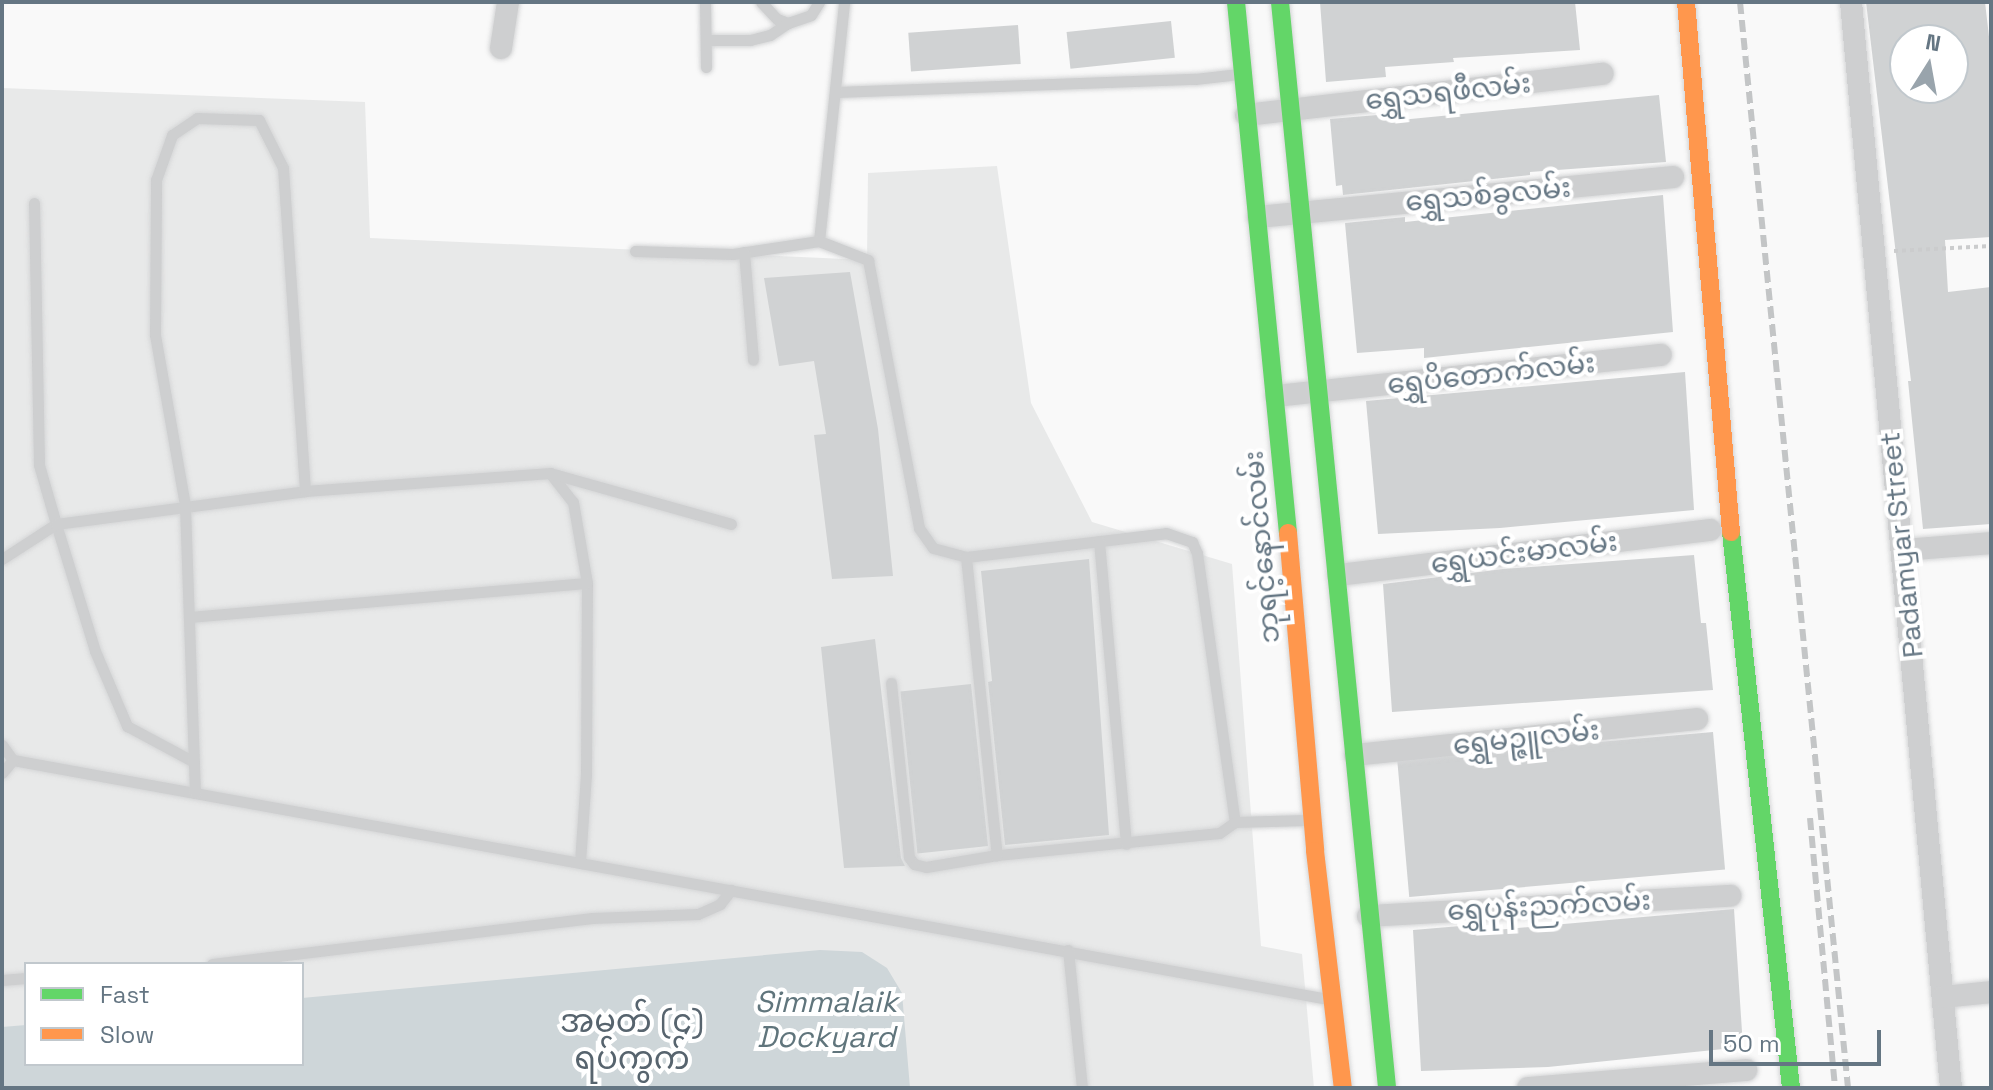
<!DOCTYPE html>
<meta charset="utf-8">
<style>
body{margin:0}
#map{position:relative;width:1993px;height:1090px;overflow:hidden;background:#f9f9f9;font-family:"Space Grotesk","Noto Sans Myanmar",sans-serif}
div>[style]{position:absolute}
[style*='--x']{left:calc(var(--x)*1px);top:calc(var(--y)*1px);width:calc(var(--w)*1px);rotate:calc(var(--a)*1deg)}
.built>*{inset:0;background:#e8e9e9}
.water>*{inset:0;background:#ced6d9}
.building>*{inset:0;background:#d0d2d3;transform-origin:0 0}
.path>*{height:4px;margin-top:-2px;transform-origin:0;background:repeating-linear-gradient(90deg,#cbcccd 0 4px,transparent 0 8px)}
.roads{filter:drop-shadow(0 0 2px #d5d6d7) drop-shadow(0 0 2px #d5d6d7)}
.lane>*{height:11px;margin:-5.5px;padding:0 5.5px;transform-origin:5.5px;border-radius:5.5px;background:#cecfd0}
.street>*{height:22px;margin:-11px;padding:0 11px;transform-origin:11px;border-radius:11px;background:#cecfd0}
.fast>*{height:18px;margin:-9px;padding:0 9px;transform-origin:9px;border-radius:9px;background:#63d668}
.slow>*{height:18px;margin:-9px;padding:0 9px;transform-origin:9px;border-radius:9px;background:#ff974d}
.rail>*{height:6px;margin-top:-3px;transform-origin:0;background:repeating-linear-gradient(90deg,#c3c5c6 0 12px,transparent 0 18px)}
span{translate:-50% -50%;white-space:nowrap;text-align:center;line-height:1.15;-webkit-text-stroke:8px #fff;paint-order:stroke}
.street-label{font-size:28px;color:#657683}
.water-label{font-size:30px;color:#60757c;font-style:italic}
.quarter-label{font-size:32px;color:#57646e}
.frame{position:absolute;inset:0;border:4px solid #657683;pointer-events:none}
.legend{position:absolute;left:24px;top:962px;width:280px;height:104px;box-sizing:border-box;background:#fff;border:2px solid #c1c8cd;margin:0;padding:10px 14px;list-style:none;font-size:24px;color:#657683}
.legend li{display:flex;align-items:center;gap:16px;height:40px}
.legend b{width:40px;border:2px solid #c1c8cd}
.north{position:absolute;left:1889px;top:24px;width:80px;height:80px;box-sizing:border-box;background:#fff;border:2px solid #c1c8cd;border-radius:50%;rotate:11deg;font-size:22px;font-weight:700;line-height:32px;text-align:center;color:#657683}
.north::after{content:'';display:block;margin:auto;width:28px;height:36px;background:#99a4ac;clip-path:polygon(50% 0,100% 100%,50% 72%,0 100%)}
.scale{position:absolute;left:1709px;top:1030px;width:172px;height:36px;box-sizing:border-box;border:4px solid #657683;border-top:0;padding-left:10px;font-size:24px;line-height:28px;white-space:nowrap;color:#657683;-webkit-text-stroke:6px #fff;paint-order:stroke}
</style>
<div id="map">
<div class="built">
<div style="clip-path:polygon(evenodd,2px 88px,365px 102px,370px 238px,867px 260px,868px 173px,997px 166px,1031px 403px,1092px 522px,1232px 564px,1261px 946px,1302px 954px,1314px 1088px,2px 1088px,2px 88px,26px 964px,302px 964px,302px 1064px,26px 1064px,26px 964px)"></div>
</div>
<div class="water">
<div style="clip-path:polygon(820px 950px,862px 952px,887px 968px,902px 993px,910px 1088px,2px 1088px,2px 1027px,26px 1025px,26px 1064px,302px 1064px,302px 998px)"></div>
</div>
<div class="building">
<div style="clip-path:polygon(1320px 2px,1575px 2px,1580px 50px,1453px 58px,1454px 62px,1385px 67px,1386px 77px,1326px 82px)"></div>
<div style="clip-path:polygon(evenodd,1866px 2px,1985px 2px,1991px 54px,1991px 237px,1945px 240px,1948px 292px,1991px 287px,1991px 524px,1923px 529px,1908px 381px,1911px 381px,1866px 2px,1905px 40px,1953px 40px,1953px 88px,1905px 88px,1905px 40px)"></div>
<div style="left:1171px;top:21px;width:37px;height:105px;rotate:84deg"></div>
<div style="left:1018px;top:25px;width:39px;height:110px;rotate:86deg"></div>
<div style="clip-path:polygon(1659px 95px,1666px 162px,1530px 172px,1530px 175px,1343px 195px,1342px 185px,1336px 186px,1330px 119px,1389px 114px,1390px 121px)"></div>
<div style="clip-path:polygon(1663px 195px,1673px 332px,1424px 358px,1424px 348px,1357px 353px,1345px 223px,1405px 217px,1405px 222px)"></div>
<div style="clip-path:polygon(850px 272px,878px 429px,893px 576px,832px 579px,814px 435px,826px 434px,814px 361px,779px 366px,764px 278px)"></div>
<div style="clip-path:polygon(1685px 372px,1694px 510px,1500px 528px,1378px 534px,1366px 401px)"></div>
<div style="clip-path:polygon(1694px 555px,1701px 623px,1706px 623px,1713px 690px,1392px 712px,1383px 584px,1503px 569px)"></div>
<div style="clip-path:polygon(1089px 559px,1109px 835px,1005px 845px,988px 682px,992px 681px,981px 571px)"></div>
<div style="clip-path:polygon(875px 639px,901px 858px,905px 866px,844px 868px,821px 647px)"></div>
<div style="left:971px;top:684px;width:163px;height:71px;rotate:84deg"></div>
<div style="left:1713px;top:732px;width:138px;height:317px;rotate:85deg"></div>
<div style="clip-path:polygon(1734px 909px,1743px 1047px,1548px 1067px,1421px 1071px,1413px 930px,1472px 925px,1473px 932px)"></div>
</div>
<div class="path">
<div style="--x:1894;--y:251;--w:97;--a:-3"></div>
</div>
<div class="roads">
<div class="lane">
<div style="--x:705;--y:2;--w:65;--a:89.1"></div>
<div style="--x:761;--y:2;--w:23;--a:47"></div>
<div style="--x:777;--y:19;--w:12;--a:20"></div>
<div style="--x:788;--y:23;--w:24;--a:-19"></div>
<div style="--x:811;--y:15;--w:15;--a:-58"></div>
<div style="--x:707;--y:40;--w:43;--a:0"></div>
<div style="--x:750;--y:40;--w:21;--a:-14"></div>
<div style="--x:770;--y:35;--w:22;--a:-34"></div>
<div style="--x:836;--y:92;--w:359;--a:-2.1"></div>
<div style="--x:1195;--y:79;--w:44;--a:-6.5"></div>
<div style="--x:34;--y:203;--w:262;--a:88.9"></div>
<div style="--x:39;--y:465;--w:61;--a:73.9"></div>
<div style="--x:56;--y:524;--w:133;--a:72.9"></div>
<div style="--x:95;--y:651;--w:82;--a:66.9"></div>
<div style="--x:127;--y:726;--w:76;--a:28.2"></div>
<div style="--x:819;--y:241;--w:240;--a:-84"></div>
<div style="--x:635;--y:251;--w:98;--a:1.8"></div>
<div style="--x:733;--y:254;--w:87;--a:-8.6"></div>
<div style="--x:819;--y:241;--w:53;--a:21.2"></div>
<div style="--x:868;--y:260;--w:273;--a:79.2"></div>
<div style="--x:919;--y:528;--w:24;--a:55"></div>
<div style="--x:933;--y:548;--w:34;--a:15"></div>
<div style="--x:966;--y:557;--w:201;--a:-6.8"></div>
<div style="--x:1166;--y:533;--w:28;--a:19"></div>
<div style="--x:1192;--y:542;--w:12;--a:66"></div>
<div style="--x:1197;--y:553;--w:272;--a:82"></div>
<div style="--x:1235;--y:822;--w:19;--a:145"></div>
<div style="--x:1219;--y:833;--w:223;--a:174.3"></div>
<div style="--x:997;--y:855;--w:72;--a:170.4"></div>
<div style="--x:926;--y:867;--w:12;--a:-166"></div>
<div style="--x:914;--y:864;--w:9;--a:-126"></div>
<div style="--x:909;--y:857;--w:175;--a:-95.9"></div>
<div style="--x:744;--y:252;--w:108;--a:85.2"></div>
<div style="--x:550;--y:473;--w:37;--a:52"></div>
<div style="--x:573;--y:502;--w:82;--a:80.2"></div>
<div style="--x:587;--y:583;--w:191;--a:90.3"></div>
<div style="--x:586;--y:774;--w:89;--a:93.9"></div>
<div style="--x:1099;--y:541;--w:304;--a:84.9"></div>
<div style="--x:966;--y:557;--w:300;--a:84.1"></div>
<div style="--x:2;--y:559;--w:64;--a:-32.9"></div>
<div style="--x:56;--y:524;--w:251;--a:-7.5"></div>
<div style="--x:305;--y:491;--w:246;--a:-4.2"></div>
<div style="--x:550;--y:473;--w:188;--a:15.7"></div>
<div style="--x:189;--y:617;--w:399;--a:-4.9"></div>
<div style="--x:2;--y:745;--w:19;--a:54"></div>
<div style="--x:13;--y:760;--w:1337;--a:10.3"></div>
<div style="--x:2;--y:773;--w:17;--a:-50"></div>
<div style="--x:195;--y:793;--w:288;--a:-92"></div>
<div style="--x:185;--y:505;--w:173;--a:-100"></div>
<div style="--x:155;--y:335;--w:155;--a:-89.6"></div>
<div style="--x:156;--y:180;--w:48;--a:-70.4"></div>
<div style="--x:172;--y:135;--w:30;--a:-34"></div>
<div style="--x:197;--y:118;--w:62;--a:1.8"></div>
<div style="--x:259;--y:120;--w:54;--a:63.4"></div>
<div style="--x:283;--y:168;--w:324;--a:86.1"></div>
<div style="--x:1235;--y:822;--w:71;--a:-1.6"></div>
<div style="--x:1068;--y:950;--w:139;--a:84.2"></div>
<div style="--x:212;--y:964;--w:383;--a:-6.9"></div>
<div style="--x:592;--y:918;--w:106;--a:-2.2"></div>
<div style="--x:698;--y:914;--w:24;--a:-24"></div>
<div style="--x:720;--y:904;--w:18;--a:-52"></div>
<div style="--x:2;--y:980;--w:24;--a:-5"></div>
</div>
<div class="street">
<div style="--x:1851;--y:2;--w:1091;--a:84.74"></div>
<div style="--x:501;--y:48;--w:47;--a:-81.3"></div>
<div style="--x:1246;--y:115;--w:359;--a:-6.6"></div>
<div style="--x:1258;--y:217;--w:417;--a:-5.5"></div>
<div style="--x:1276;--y:396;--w:387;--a:-6.1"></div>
<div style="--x:1903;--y:550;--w:88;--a:-4.5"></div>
<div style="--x:1338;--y:575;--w:375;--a:-6.9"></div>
<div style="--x:1355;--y:755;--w:344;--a:-6"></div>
<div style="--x:1368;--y:916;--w:363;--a:-3.2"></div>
<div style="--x:1943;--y:997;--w:48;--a:-5.9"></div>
<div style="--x:1528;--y:1088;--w:219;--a:-4.7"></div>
</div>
<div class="fast">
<div style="--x:1236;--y:2;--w:534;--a:84.41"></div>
<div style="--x:1280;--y:2;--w:1091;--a:84.37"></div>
<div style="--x:1731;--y:532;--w:559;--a:83.84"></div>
</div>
<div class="slow">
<div style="--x:1686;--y:2;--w:532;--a:85.15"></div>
<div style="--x:1288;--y:533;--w:319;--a:85.1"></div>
<div style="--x:1315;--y:851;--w:239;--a:83.3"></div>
</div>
</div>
<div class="rail">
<div style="--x:1740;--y:2;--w:1091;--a:84.32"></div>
<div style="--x:1810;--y:818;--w:271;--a:84.7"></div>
</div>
<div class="street-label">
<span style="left:1448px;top:91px;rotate:-6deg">ရွှေသရဖီလမ်း</span>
<span style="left:1488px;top:194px;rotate:-5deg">ရွှေသစ်ခွလမ်း</span>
<span style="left:1491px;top:373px;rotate:-6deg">ရွှေပိတောက်လမ်း</span>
<span style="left:1901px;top:545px;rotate:-96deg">Padamyar Street</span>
<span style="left:1261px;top:547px;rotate:-95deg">ဘုရင့်နောင်လမ်း</span>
<span style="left:1524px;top:552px;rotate:-7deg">ရွှေယင်းမာလမ်း</span>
<span style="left:1526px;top:737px;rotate:-6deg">ရွှေမဉ္ဇူလမ်း</span>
<span style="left:1549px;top:905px;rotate:-3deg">ရွှေပုန်းညက်လမ်း</span>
</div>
<div class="water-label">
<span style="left:826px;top:1019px">Simmalaik<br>Dockyard</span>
</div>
<div class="quarter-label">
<span style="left:632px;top:1040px">အမှတ် (၄)<br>ရပ်ကွက်</span>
</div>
<div class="frame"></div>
<ul class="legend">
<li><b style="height:10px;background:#63d668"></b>Fast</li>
<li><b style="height:10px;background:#ff974d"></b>Slow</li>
</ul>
<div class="north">N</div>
<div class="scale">50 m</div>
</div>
